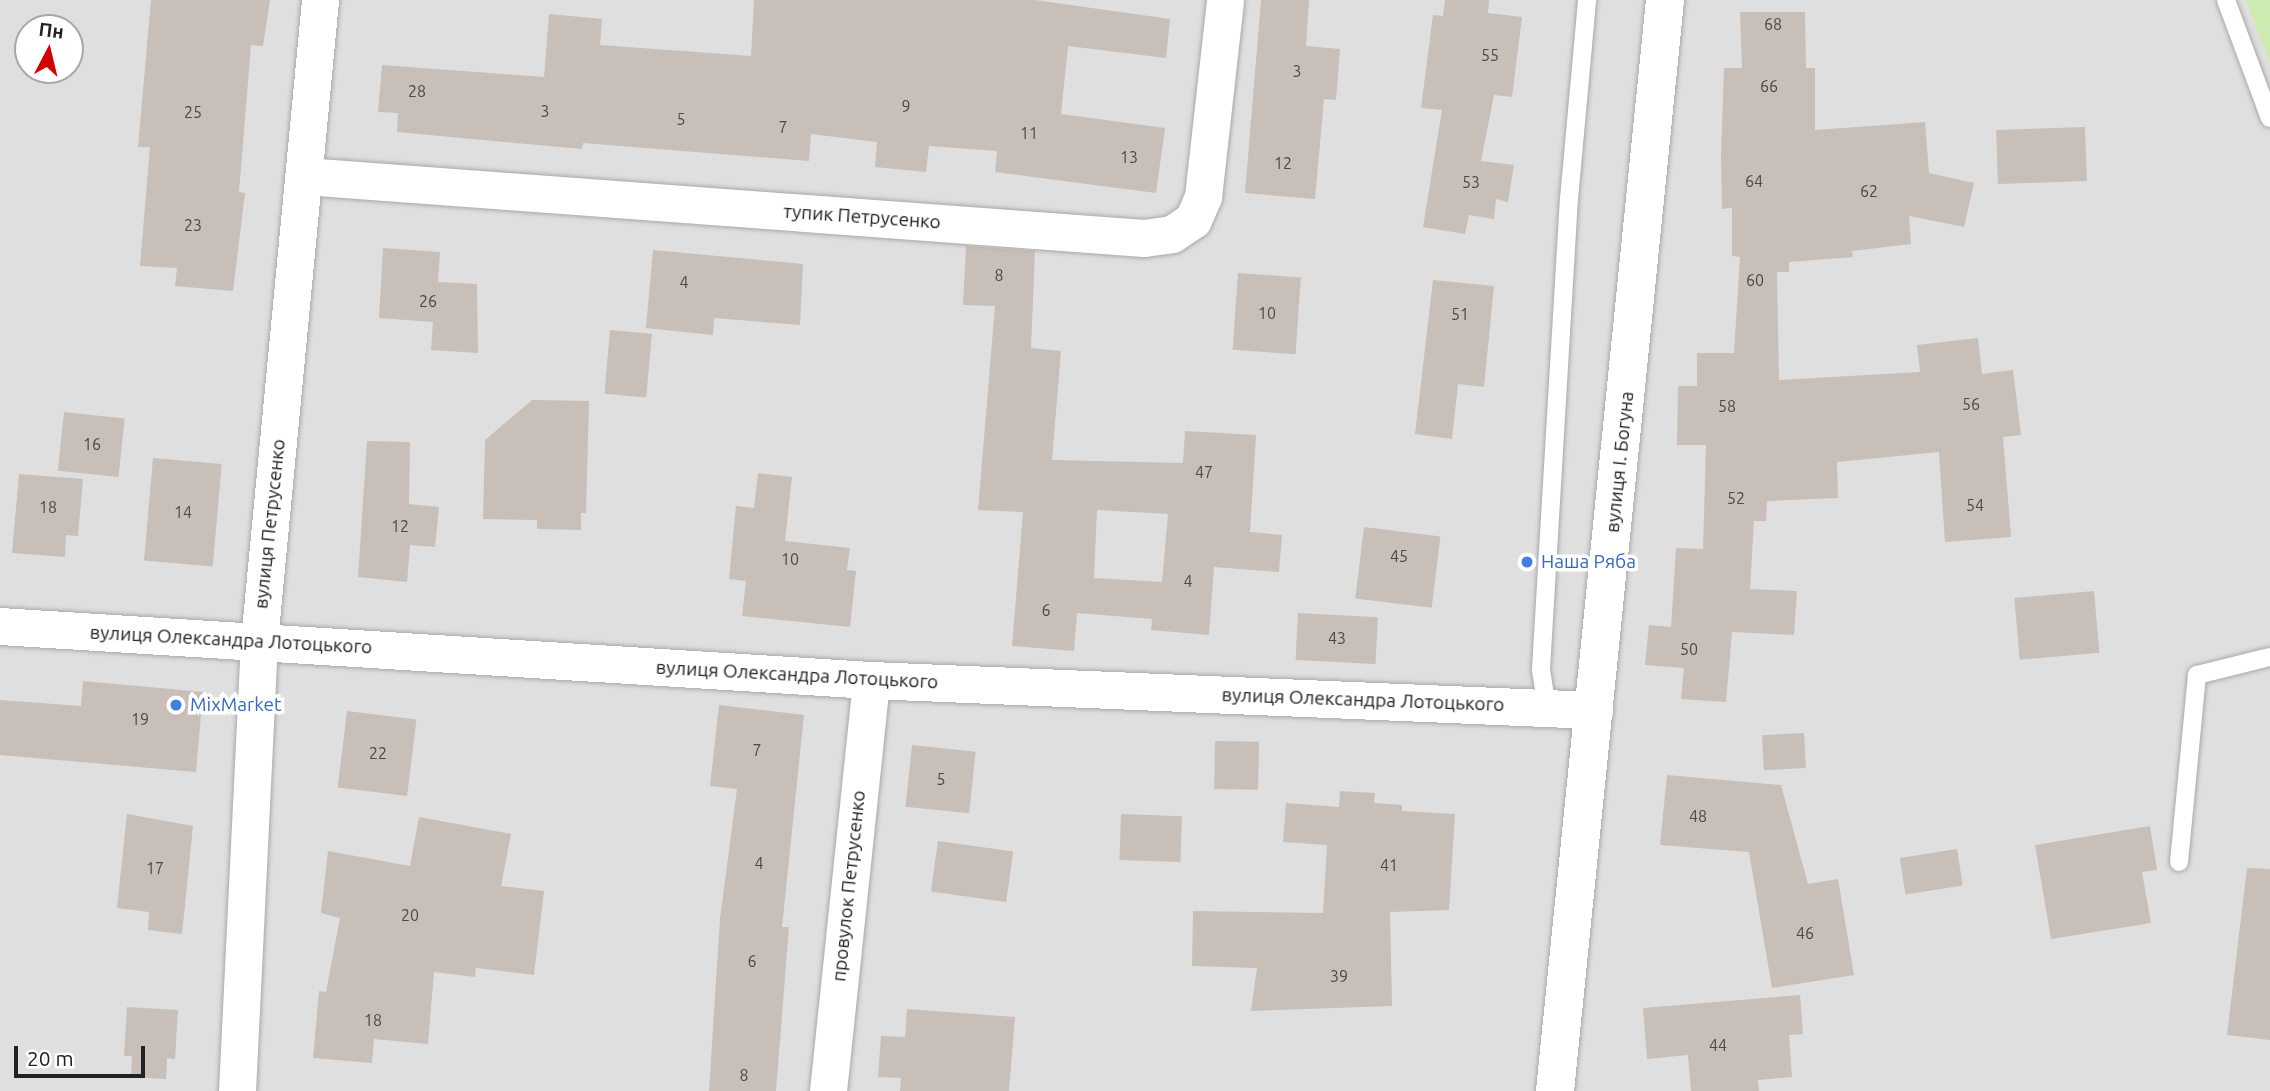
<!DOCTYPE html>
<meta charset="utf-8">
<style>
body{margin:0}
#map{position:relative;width:2270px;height:1091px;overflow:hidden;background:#f2efe9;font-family:Ubuntu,sans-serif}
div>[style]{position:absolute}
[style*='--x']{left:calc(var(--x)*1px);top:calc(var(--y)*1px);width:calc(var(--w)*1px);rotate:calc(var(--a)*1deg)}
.residential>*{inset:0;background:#e0dfdf}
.grass>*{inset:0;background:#cdebb0}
.building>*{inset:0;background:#c7bfb8;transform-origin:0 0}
.roads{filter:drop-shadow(0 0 2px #a9a9a9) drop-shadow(0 0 2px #a9a9a9)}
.service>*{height:18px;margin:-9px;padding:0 9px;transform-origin:9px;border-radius:9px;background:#fff}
.minor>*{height:37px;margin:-18.5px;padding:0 18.5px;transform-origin:18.5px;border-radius:18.5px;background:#fff}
.tertiary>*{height:38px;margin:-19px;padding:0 19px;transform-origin:19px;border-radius:19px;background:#fff}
.dots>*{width:19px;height:19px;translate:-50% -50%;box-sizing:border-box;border:4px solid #fff;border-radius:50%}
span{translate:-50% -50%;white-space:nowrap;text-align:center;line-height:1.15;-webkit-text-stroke:7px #fff;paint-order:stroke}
.number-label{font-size:16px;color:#4b4948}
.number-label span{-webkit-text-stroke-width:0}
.street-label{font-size:19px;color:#222}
.shop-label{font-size:19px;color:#366cbe}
.left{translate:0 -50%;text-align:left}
.north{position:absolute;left:14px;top:14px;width:70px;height:70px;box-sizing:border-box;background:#fff;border:2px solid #a7a7a7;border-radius:50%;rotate:7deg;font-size:19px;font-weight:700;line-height:28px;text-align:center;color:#222}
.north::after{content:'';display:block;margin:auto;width:24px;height:32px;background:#d40000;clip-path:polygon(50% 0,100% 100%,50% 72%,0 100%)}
.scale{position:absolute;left:14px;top:1046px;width:131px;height:32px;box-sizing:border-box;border:4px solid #222;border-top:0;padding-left:9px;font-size:21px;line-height:24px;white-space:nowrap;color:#222;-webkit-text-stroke:5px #fff;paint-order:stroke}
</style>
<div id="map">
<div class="residential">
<div style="clip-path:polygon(evenodd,0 0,2270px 0,2270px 1091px,0 1091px,0 0,28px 28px,70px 28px,70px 70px,28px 70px,28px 28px)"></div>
</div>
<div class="grass">
<div style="clip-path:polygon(2246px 0,2270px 0,2270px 63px)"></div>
</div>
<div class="building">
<div style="clip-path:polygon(151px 0,270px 0,263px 46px,251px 45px,239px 192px,245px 193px,233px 291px,175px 286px,177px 268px,140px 266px,150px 147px,138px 147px)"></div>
<div style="clip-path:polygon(754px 0,1035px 0,1170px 19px,1166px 58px,1068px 46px,1061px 114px,1165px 128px,1156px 193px,995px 172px,997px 151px,929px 146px,926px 172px,875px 167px,877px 142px,811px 134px,809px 161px,583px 143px,582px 149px,397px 132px,398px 113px,378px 112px,382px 65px,544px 77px,549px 14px,602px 19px,600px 45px,751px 56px)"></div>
<div style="clip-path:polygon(1261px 0,1309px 0,1306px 46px,1340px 49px,1336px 100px,1324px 99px,1315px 199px,1245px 193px)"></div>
<div style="clip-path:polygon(1445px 0,1489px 0,1488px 13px,1522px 17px,1512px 97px,1494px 95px,1481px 161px,1514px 165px,1508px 202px,1496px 199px,1494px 219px,1469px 215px,1465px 234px,1423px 227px,1442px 110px,1421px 108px,1433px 15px,1443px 16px)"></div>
<div style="clip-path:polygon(1740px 12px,1805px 12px,1806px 68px,1815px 68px,1815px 130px,1925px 122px,1929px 173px,1974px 183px,1964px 227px,1909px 216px,1911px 244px,1852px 251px,1853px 257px,1789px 262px,1789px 272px,1777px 272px,1779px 380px,1920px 372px,1917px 345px,1978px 338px,1982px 374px,2013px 370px,2021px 435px,2003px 437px,2011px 537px,1945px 542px,1939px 452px,1837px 462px,1838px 498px,1767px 501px,1766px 521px,1754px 521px,1750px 589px,1797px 591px,1794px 635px,1732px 632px,1726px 702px,1681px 699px,1684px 668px,1645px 665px,1649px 625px,1671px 627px,1676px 548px,1703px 549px,1706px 445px,1677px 445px,1678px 386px,1697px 386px,1697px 353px,1734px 353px,1740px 257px,1732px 256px,1732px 208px,1722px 209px,1721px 156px,1724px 68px,1742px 68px)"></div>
<div style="left:2085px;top:127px;width:54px;height:89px;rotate:88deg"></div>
<div style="clip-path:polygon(evenodd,966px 246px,1035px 251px,1031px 348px,1061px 351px,1052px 460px,1183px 463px,1185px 431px,1256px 435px,1250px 532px,1282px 535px,1279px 572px,1214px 567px,1209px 635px,1151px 630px,1152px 619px,1077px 613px,1074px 651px,1012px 646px,1023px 512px,978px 510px,995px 306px,963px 305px,966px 246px,1097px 510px,1168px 514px,1162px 582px,1094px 578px,1097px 510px)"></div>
<div style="clip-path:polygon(383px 248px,440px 252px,438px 282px,477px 284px,478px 353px,431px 350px,433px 322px,379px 318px)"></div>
<div style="clip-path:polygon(653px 250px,803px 264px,800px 325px,714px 318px,713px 335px,646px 328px)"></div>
<div style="left:1238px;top:273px;width:63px;height:77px;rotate:4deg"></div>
<div style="clip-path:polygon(1433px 280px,1494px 286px,1484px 387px,1458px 384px,1452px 439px,1415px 434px)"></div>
<div style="left:610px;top:330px;width:42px;height:64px;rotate:5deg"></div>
<div style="clip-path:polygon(532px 400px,589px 401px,586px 513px,581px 513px,581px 530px,537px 529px,537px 520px,483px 519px,485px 440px)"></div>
<div style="left:64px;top:412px;width:61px;height:59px;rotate:6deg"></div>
<div style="clip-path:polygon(367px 441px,410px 442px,409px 504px,439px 507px,435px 547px,410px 545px,407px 582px,358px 577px)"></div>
<div style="left:153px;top:458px;width:69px;height:103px;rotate:5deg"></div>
<div style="clip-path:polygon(758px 473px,792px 477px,785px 541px,850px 548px,847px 570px,856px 571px,850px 627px,742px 616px,746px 581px,729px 579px,736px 506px,754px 508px)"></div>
<div style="clip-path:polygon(19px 474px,83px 479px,78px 536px,66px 535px,65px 557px,12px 553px)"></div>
<div style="left:1364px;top:527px;width:77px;height:72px;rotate:7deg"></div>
<div style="left:2094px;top:591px;width:62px;height:80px;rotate:85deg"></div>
<div style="left:1298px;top:613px;width:80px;height:47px;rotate:3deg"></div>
<div style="clip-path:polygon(83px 681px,203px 692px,196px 772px,0 755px,0 700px,81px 706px)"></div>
<div style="clip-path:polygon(719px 705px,804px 715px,782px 927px,789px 927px,776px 1091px,709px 1091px,720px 919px,737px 789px,710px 786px)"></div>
<div style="left:347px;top:711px;width:70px;height:77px;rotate:7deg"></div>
<div style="left:1804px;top:733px;width:35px;height:42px;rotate:87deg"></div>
<div style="left:1215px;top:741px;width:44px;height:48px;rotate:1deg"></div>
<div style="left:912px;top:745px;width:64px;height:62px;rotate:6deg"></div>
<div style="clip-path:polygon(1667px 775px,1781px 785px,1808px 884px,1838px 879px,1854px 975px,1772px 988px,1749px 852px,1660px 845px)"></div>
<div style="clip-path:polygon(1340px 791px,1375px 793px,1374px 803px,1402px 805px,1402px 811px,1455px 814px,1449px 910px,1390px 912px,1392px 1006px,1251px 1011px,1257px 968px,1192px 966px,1193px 911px,1323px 913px,1327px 845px,1283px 842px,1286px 803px,1339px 807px)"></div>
<div style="clip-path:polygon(127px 814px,193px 826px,182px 934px,148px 930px,149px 912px,117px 908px)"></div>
<div style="left:1121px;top:814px;width:61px;height:46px;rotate:2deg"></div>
<div style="clip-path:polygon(419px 817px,511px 834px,501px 886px,544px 891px,534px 975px,476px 968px,475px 977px,434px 972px,428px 1044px,374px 1039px,372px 1063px,313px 1058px,319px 991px,326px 992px,340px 918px,321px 913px,328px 851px,410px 866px)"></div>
<div style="clip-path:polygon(2150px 826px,2157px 870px,2142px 872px,2151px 923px,2051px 939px,2035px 845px)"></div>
<div style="left:938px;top:841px;width:76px;height:51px;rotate:8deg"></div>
<div style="left:1957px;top:849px;width:37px;height:58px;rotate:81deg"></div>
<div style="clip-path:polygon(2247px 868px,2270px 869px,2270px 1040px,2227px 1035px)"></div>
<div style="clip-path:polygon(1800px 995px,1803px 1034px,1789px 1035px,1792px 1077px,1758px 1080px,1759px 1091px,1691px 1091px,1688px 1055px,1647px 1059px,1643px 1008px)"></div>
<div style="clip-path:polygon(127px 1007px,178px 1010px,175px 1059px,167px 1058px,166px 1079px,131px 1077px,132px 1056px,124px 1056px)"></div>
<div style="clip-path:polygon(907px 1009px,1015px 1017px,1009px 1091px,900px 1091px,901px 1078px,878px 1077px,881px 1036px,905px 1037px)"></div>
</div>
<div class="roads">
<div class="service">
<div style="--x:2226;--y:0;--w:126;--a:69.6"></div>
<div style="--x:1547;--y:708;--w:39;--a:-99"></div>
<div style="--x:1541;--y:669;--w:471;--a:-86.6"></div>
<div style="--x:1569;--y:199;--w:200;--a:-84.8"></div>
<div style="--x:2179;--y:862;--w:188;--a:-84.5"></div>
<div style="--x:2197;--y:675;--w:75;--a:-13.9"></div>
</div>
<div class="minor">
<div style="--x:304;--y:176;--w:842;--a:4.22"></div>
<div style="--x:1144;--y:238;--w:28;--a:-8"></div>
<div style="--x:1172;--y:234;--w:25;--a:-34"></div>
<div style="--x:1193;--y:220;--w:25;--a:-67"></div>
<div style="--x:1203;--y:197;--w:198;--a:-83.6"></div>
<div style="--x:0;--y:626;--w:873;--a:3.55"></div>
<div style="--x:871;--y:680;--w:724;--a:2.38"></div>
<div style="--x:237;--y:1091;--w:451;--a:-87.2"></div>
<div style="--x:259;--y:641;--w:644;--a:-84.56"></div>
<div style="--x:828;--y:1091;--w:413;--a:-84"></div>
</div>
<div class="tertiary">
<div style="--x:1555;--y:1091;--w:1097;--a:-84.24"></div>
</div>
</div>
<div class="dots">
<div style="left:1527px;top:562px;background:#3f7fe0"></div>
<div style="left:176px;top:705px;background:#3f7fe0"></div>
</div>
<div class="number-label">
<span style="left:1773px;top:24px">68</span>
<span style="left:1490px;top:55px">55</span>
<span style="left:1297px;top:71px">3</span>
<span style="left:1769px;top:86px">66</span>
<span style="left:417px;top:91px">28</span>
<span style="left:906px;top:106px">9</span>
<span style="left:545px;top:111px">3</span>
<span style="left:193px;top:112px">25</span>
<span style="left:681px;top:119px">5</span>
<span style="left:783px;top:127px">7</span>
<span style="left:1029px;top:133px">11</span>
<span style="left:1129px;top:157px">13</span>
<span style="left:1283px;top:163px">12</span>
<span style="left:1754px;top:181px">64</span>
<span style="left:1471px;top:182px">53</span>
<span style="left:1869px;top:191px">62</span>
<span style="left:193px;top:225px">23</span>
<span style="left:999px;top:275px">8</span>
<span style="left:1755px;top:280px">60</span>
<span style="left:684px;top:282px">4</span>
<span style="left:428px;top:301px">26</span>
<span style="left:1267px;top:313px">10</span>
<span style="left:1460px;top:314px">51</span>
<span style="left:1971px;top:404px">56</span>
<span style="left:1727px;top:406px">58</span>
<span style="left:92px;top:444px">16</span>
<span style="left:1204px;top:472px">47</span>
<span style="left:1736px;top:498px">52</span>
<span style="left:1975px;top:505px">54</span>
<span style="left:48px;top:507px">18</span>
<span style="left:183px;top:512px">14</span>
<span style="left:400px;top:526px">12</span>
<span style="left:1399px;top:556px">45</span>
<span style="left:790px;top:559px">10</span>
<span style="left:1188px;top:581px">4</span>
<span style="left:1046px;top:610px">6</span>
<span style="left:1337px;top:638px">43</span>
<span style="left:1689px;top:649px">50</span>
<span style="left:140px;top:719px">19</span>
<span style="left:757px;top:750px">7</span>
<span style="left:378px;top:753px">22</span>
<span style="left:941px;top:779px">5</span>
<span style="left:1698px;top:816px">48</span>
<span style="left:759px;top:863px">4</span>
<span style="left:1389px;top:865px">41</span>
<span style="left:155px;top:868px">17</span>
<span style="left:410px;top:915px">20</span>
<span style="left:1805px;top:933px">46</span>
<span style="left:752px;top:961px">6</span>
<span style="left:1339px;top:976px">39</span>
<span style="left:373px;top:1020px">18</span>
<span style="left:1718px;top:1045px">44</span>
<span style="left:744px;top:1075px">8</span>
</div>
<div class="street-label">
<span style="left:862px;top:217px;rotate:4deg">тупик Петрусенко</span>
<span style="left:1620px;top:462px;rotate:-84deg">вулиця І. Богуна</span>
<span style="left:270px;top:524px;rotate:-84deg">вулиця Петрусенко</span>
<span style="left:231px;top:640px;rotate:3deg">вулиця Олександра Лотоцького</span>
<span style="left:797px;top:675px;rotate:3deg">вулиця Олександра Лотоцького</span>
<span style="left:1363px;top:700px;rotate:2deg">вулиця Олександра Лотоцького</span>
<span style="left:849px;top:886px;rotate:-84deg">провулок Петрусенко</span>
</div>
<div class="shop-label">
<span class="left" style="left:1541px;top:562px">Наша Ряба</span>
<span class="left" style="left:190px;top:705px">MixMarket</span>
</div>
<div class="north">Пн</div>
<div class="scale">20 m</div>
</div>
